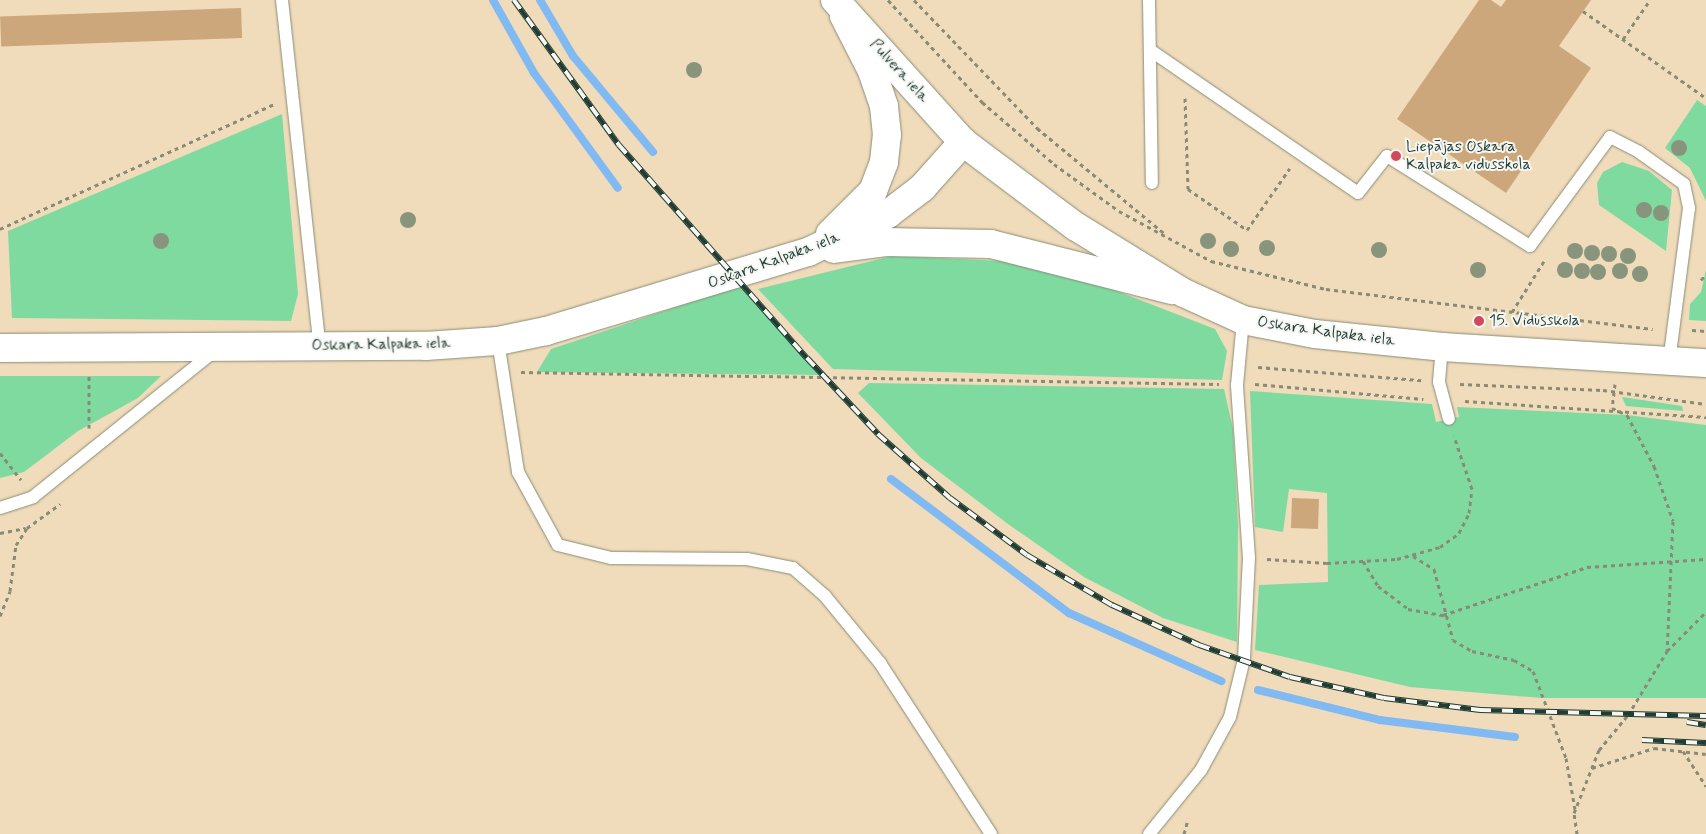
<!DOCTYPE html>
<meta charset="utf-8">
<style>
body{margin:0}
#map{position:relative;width:1706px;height:834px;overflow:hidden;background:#f0dbba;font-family:Mynerve,sans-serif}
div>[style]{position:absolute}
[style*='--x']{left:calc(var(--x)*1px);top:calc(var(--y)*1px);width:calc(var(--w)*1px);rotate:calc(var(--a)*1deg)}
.green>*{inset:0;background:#7fdaa0}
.stream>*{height:8px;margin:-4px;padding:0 4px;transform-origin:4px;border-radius:4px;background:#81baf2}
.building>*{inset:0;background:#cca77c;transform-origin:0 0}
.path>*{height:3px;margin-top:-1.5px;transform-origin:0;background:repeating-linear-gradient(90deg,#888c77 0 4px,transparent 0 8px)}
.roads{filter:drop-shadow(0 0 1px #888c77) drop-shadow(0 0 1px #888c77)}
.service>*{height:12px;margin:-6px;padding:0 6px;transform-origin:6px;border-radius:6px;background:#fff}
.tertiary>*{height:28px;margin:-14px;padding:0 14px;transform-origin:14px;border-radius:14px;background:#fff}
.secondary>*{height:28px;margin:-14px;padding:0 14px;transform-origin:14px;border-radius:14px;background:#fff}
.rail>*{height:5.5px;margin-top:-2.75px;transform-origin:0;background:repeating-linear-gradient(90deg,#f6f6f2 0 11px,#1f3d34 0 22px);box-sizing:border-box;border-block:1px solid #1f3d34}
.trees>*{width:16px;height:16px;margin:-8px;border-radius:50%;background:#88957c}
.dots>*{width:14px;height:14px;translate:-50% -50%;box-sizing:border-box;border:2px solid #f6f6f2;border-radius:50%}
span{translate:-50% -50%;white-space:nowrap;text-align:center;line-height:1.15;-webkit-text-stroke:4px #f6f6f2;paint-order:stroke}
.street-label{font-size:16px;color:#1f3d34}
.poi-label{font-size:16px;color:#1f3d34}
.left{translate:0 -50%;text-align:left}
</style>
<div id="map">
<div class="green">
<div style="clip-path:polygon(1697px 100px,1706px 106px,1706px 201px,1690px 168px,1665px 148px)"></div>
<div style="clip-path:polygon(282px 114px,298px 294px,291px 321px,12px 318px,8px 231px)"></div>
<div style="clip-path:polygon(1622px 162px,1649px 171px,1672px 190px,1666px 251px,1599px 205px,1597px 183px,1603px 172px)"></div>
<div style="clip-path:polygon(892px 256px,1004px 261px,1109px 288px,1215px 329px,1227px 351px,1222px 380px,833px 369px,758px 289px)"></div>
<div style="clip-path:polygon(1706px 270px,1706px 321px,1689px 320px,1690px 304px,1701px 292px)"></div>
<div style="clip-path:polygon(739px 286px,823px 375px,537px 372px,551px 349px)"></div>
<div style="clip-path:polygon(0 376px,161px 376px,138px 398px,78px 431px,24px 472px,0 478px)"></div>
<div style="clip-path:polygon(869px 383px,1224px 389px,1233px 429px,1238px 525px,1237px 642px,1163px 618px,1084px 577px,1008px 524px,921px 458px,858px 393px)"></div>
<div style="clip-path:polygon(1250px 391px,1432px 404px,1436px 422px,1459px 417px,1457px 407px,1627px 415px,1706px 425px,1706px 698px,1542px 698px,1410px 687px,1255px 650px,1259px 585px,1328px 582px,1327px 493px,1289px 489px,1283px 532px,1255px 527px)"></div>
<div style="clip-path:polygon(1622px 397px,1682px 406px,1683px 411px,1626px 406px)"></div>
</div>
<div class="stream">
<div style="--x:493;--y:0;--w:84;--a:60.7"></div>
<div style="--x:534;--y:73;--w:142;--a:53.9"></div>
<div style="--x:540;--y:0;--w:65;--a:59.5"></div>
<div style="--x:573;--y:56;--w:125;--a:50.2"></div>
<div style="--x:891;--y:479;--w:223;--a:37"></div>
<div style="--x:1069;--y:613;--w:167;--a:24.1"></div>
<div style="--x:1258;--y:690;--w:126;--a:13.8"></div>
<div style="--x:1380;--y:720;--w:136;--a:7.2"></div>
</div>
<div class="building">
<div style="clip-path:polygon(1479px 0,1491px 0,1501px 7px,1506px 0,1591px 0,1559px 46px,1591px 68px,1506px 193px,1397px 119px)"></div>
<div style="left:241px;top:8px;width:30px;height:241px;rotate:88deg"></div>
<div style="left:1292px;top:498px;width:27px;height:30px;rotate:2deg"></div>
</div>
<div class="path">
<div style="--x:888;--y:0;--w:139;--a:47.3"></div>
<div style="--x:982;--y:102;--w:95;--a:40.7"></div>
<div style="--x:1054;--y:164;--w:80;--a:35.9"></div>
<div style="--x:1119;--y:211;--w:105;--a:28.5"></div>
<div style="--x:1211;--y:261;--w:118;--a:13.7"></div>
<div style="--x:1326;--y:289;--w:329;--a:7"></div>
<div style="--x:914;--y:0;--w:178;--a:46.1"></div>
<div style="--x:1037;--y:128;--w:166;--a:39.6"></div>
<div style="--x:1583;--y:11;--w:151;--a:35.3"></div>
<div style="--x:1623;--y:39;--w:47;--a:-55.3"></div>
<div style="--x:1185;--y:98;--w:91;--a:88.1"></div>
<div style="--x:1188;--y:189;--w:72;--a:34.8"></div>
<div style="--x:1247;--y:230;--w:75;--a:-55.3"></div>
<div style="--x:0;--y:229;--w:301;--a:-24.5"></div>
<div style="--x:1701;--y:280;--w:8;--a:-50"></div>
<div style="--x:1512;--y:312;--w:60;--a:-57.9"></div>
<div style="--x:1692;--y:330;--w:14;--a:4"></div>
<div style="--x:1258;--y:367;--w:164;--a:4.6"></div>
<div style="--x:521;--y:372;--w:698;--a:0.98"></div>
<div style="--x:1255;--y:384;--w:169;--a:5.1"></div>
<div style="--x:1460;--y:384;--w:143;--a:2.4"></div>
<div style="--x:1603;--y:390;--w:104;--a:7.7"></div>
<div style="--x:1615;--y:384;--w:24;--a:97"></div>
<div style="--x:1612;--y:408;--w:17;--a:25"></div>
<div style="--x:1627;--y:415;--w:58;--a:62.1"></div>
<div style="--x:1654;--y:466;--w:58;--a:70.9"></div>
<div style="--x:1673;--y:521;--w:130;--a:92.6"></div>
<div style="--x:1465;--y:401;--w:242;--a:3.8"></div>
<div style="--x:89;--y:428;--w:54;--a:-90"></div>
<div style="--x:0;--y:453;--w:34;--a:52"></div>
<div style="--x:0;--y:533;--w:26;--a:-11"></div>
<div style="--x:1413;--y:556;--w:25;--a:32"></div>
<div style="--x:1434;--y:569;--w:73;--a:75"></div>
<div style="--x:1453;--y:640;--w:22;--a:30"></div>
<div style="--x:1472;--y:651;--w:43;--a:12.1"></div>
<div style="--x:1514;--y:660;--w:22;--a:30"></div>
<div style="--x:1533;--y:671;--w:93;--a:69.2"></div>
<div style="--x:1566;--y:758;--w:52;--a:80"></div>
<div style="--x:1267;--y:559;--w:60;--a:3.8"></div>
<div style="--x:1327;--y:563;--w:70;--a:-3.3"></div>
<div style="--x:1397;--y:559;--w:45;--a:-15.6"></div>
<div style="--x:1440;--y:547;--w:24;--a:-36"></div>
<div style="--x:1459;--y:533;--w:22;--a:-63"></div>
<div style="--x:1469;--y:513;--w:24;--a:-83"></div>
<div style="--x:1472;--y:489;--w:56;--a:-108.8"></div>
<div style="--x:1363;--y:561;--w:29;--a:59"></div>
<div style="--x:1378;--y:586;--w:38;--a:37"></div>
<div style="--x:1408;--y:609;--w:36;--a:10"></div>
<div style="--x:1443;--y:615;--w:152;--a:-18.4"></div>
<div style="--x:1587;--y:567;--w:119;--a:-3.8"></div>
<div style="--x:0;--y:616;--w:27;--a:-68"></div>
<div style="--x:10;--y:591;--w:46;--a:-82.6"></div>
<div style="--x:16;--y:545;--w:20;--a:-57"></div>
<div style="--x:27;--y:528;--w:41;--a:-36"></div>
<div style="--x:1683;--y:751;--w:42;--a:56.7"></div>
<div style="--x:1592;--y:768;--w:65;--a:-17.9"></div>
<div style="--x:1654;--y:748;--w:52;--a:6.6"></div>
<div style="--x:1184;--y:834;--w:16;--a:-75"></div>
<div style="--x:1577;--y:834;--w:21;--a:-98"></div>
<div style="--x:1574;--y:813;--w:68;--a:-68.4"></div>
<div style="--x:1599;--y:750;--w:45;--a:-50.4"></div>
<div style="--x:1628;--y:715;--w:75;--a:-58.6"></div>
<div style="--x:1667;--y:651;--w:55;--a:-45"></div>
</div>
<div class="roads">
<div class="service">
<div style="--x:282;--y:0;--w:349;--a:83.8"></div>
<div style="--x:1149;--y:0;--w:183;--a:89.1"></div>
<div style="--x:1150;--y:50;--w:252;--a:34.5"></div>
<div style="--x:1358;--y:193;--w:47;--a:-51.9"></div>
<div style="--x:1387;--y:156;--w:169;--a:32.2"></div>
<div style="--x:1530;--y:246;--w:135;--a:-53.7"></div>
<div style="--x:1610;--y:137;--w:33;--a:27"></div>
<div style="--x:1639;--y:152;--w:55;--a:35.4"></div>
<div style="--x:1684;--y:184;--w:25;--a:78"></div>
<div style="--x:1689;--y:208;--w:155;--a:97.4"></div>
<div style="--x:498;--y:341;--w:133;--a:81.3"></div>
<div style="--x:518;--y:472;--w:83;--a:61.3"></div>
<div style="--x:558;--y:545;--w:55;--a:13.8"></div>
<div style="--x:611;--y:558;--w:136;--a:0.4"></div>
<div style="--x:747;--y:559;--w:47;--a:11.1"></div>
<div style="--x:793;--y:568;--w:43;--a:41.2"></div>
<div style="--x:825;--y:596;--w:87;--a:50.6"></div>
<div style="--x:880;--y:663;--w:204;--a:57"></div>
<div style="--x:1442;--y:347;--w:35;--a:95"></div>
<div style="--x:1439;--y:382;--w:38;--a:75"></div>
<div style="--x:0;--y:508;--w:35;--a:-18"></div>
<div style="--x:33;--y:497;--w:230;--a:-38.8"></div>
<div style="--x:1149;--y:834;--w:82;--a:-50.9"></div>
<div style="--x:1201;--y:770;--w:60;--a:-61.3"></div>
<div style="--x:1230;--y:717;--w:60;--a:-76.4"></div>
<div style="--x:1244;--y:659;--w:101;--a:-87.2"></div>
<div style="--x:1249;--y:558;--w:173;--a:-94"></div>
<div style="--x:1237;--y:385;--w:65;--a:-84.7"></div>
</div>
<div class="tertiary">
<div style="--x:830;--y:234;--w:61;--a:-45"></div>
<div style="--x:873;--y:191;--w:31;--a:-69"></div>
<div style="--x:884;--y:162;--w:27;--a:-84"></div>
<div style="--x:887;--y:135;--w:29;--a:-96"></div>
<div style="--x:884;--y:106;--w:37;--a:-109"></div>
<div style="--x:872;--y:71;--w:62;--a:-117"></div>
<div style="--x:834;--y:249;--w:52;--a:-7.7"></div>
<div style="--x:886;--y:242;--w:105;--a:1.1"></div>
<div style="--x:991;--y:244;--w:187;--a:14.3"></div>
<div style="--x:0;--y:348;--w:426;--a:-0.3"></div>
<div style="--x:426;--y:346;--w:72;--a:-4"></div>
<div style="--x:498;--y:341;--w:49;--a:-11.8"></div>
<div style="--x:546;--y:331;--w:274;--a:-16.8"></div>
<div style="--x:808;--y:252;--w:89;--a:-25.4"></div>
<div style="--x:888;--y:214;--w:43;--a:-37.4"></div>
<div style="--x:922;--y:188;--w:62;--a:-48.3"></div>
</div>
<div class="secondary">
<div style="--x:835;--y:0;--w:191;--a:48"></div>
<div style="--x:963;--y:142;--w:140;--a:36.9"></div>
<div style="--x:1075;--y:226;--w:128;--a:31.6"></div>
<div style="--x:1184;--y:293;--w:65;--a:24.6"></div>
<div style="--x:1243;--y:320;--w:73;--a:11"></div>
<div style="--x:1315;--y:334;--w:128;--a:5.8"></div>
<div style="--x:1442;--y:347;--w:264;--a:3.5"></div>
</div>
</div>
<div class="rail">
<div style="--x:514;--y:0;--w:179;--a:54.1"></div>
<div style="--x:619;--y:145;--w:284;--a:48.6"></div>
<div style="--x:807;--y:358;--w:104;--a:46.9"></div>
<div style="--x:878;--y:434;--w:96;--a:41.6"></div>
<div style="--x:950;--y:498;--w:96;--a:36.5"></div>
<div style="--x:1027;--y:555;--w:99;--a:30.5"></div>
<div style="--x:1112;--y:605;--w:96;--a:24.7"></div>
<div style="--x:1199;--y:645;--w:96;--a:19.4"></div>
<div style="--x:1290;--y:677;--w:96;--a:12.6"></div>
<div style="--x:1384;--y:698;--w:97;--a:7.1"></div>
<div style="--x:1480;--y:710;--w:226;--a:1.5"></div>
<div style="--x:1687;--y:722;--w:19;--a:9"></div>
<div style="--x:1642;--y:740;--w:64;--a:2.7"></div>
</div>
<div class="trees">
<div style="left:694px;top:70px"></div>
<div style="left:1679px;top:148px"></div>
<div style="left:1644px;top:210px"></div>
<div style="left:1661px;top:213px"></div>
<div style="left:408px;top:220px"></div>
<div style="left:161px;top:241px"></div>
<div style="left:1208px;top:241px"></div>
<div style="left:1267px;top:248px"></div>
<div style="left:1231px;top:249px"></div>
<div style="left:1379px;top:250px"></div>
<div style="left:1575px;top:251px"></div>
<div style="left:1592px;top:253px"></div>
<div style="left:1609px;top:254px"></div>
<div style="left:1628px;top:256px"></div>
<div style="left:1478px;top:270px"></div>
<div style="left:1565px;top:270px"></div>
<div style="left:1582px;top:271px"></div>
<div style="left:1620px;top:271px"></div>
<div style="left:1598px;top:272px"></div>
<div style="left:1640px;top:274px"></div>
</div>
<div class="dots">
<div style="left:1396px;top:156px;background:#d1495b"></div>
<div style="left:1479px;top:321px;background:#d1495b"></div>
</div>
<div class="street-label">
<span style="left:899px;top:71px;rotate:48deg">Pulvera iela</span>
<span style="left:774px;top:261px;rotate:-20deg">Oskara Kalpaka iela</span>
<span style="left:1326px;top:332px;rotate:8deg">Oskara Kalpaka iela</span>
<span style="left:381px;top:345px;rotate:-1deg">Oskara Kalpaka iela</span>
</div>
<div class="poi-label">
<span class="left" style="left:1406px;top:156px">Liepājas Oskara<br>Kalpaka vidusskola</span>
<span class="left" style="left:1489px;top:321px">15. Vidusskola</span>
</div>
</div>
